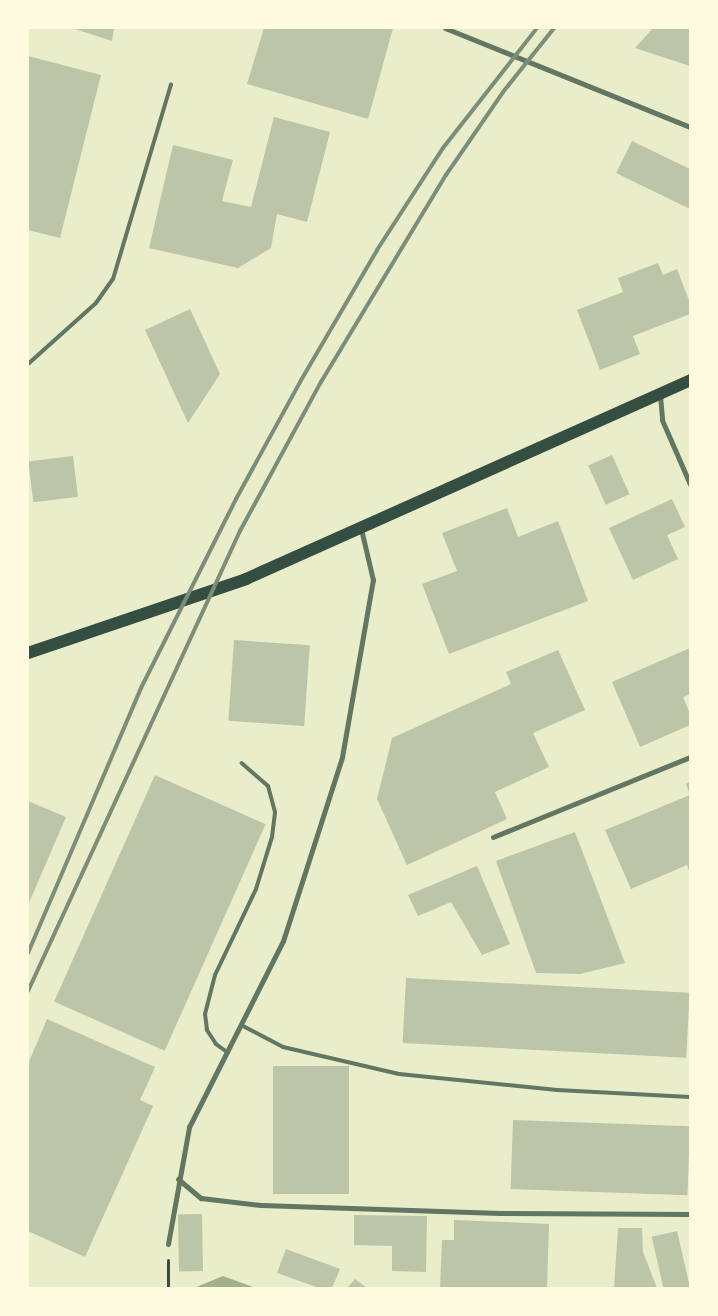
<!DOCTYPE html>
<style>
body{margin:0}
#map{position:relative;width:718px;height:1316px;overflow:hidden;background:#e9edc9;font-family:"Open Sans",sans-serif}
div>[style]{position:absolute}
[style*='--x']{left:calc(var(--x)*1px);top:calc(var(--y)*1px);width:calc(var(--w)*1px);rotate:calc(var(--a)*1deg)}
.water>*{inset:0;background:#a3b18a}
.building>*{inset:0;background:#bcc5a7;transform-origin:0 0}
.path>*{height:3px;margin:-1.5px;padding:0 1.5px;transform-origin:1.5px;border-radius:1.5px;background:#344e41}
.service>*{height:4px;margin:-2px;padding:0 2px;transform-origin:2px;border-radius:2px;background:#617663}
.minor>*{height:5px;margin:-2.5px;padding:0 2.5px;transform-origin:2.5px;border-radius:2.5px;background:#617663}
.primary>*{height:12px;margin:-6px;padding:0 6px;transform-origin:6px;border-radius:6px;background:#344e41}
.rail>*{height:4px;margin:-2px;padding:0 2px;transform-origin:2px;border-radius:2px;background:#7c8e77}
span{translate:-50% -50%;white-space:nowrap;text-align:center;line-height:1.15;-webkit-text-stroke:5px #fefae0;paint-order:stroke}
.frame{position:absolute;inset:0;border:29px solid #fefae0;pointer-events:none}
</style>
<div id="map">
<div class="water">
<div style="clip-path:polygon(223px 1276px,253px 1287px,260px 1288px,194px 1288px)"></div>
</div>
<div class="building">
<div style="clip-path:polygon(72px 28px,114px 28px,112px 41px)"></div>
<div style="clip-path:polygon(264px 28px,393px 28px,368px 119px,247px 84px)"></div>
<div style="clip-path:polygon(653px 28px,690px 28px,690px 66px,635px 48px)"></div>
<div style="clip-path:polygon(28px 56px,101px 75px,60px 238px,28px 230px)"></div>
<div style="clip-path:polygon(274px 117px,330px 132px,307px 222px,277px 214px,271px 248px,238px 268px,149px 248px,173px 145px,233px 160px,222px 201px,251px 207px)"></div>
<div style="clip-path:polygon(632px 141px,690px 169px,690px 209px,616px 173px)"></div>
<div style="clip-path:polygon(658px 263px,663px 275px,677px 269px,690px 303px,690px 314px,633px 336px,640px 354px,600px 370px,577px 310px,623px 292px,618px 278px)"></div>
<div style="clip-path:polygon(190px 309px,220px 374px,188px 423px,145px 330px)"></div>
<div style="left:612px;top:455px;width:43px;height:26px;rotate:66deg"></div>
<div style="left:73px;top:456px;width:41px;height:45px;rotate:83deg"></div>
<div style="clip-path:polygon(672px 499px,685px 527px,667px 535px,678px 559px,633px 580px,609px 528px)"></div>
<div style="clip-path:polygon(507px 508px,518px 537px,558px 521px,588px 601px,449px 654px,422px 584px,457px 571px,442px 533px)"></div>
<div style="left:234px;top:640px;width:76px;height:81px;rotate:4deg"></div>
<div style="clip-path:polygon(690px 648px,690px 694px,683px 697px,690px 714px,690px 725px,640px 747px,612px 682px)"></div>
<div style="clip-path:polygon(558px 650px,585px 710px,533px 733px,549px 767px,495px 792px,507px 819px,407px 865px,377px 799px,392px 738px,511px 684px,506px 672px)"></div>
<div style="left:155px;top:775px;width:121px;height:248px;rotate:24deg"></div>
<div style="clip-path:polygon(690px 782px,690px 873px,687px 865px,631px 889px,605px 830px,690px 795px,686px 784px)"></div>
<div style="clip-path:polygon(28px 801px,66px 817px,28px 905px)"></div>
<div style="clip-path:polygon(575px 832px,625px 963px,580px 974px,536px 973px,496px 861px)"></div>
<div style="clip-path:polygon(477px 866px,510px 944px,482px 955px,451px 902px,418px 916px,408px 895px)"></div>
<div style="left:406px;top:978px;width:284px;height:65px;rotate:3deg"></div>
<div style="clip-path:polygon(47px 1019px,155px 1067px,140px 1100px,153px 1106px,85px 1257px,28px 1231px,28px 1064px)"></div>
<div style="left:349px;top:1066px;width:128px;height:76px;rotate:90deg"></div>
<div style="left:513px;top:1120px;width:177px;height:69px;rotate:2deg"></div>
<div style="left:202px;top:1214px;width:57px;height:24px;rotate:89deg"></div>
<div style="clip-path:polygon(354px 1215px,427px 1216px,426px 1272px,392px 1271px,392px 1246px,354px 1245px)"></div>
<div style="clip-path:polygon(454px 1220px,549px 1224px,547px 1288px,440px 1288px,442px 1240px,454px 1240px)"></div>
<div style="clip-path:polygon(618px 1228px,642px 1228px,643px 1252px,657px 1288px,614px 1288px)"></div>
<div style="left:677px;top:1231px;width:58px;height:26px;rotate:77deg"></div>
<div style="clip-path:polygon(286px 1249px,340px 1269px,332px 1288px,319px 1288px,277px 1273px)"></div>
<div style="clip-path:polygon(355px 1279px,367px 1288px,347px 1288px)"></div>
</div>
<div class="path">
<div style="--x:168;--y:1260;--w:28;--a:90"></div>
</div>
<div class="service">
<div style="--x:28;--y:364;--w:91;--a:-41.9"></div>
<div style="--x:96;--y:303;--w:29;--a:-55"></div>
<div style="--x:113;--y:279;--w:203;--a:-73.4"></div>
<div style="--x:241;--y:1025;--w:47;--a:27.6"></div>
<div style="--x:283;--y:1047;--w:119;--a:13.1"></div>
<div style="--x:399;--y:1074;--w:159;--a:5.8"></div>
<div style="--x:557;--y:1090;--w:133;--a:3"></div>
<div style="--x:227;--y:1052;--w:14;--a:-144"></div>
<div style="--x:216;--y:1044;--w:17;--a:-123"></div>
<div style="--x:207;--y:1030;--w:16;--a:-97"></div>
<div style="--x:205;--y:1014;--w:40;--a:-75.6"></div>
<div style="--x:215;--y:975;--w:95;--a:-64.5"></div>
<div style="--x:256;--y:889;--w:54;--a:-72.9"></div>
<div style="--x:272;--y:837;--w:25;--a:-83"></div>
<div style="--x:275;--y:812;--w:27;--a:-105"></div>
<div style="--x:268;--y:786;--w:35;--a:-139"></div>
</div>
<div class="minor">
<div style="--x:445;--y:28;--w:264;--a:22"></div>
<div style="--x:660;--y:395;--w:25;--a:85"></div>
<div style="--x:662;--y:420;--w:70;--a:66.4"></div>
<div style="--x:493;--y:837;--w:213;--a:-22.1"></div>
<div style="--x:178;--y:1179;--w:30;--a:40"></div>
<div style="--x:201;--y:1198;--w:60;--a:6.7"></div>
<div style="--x:261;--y:1205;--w:239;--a:1.9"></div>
<div style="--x:500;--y:1213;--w:190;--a:0.3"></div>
<div style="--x:168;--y:1244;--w:119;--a:-79.8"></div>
<div style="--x:189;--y:1127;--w:208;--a:-63.2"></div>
<div style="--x:283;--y:941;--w:193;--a:-72.2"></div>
<div style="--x:342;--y:757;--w:180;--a:-80.1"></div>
<div style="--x:373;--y:580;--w:52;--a:-103.2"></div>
</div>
<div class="primary">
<div style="--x:28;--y:653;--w:230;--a:-18.7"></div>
<div style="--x:246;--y:579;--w:487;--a:-24.1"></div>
</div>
<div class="rail">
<div style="--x:28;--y:953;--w:288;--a:-66.9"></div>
<div style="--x:141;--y:688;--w:212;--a:-63.3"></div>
<div style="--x:236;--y:499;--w:133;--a:-61.3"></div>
<div style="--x:300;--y:382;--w:153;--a:-59.7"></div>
<div style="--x:377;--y:250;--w:121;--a:-57.1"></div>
<div style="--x:443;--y:148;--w:152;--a:-51.9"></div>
<div style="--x:28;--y:991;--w:507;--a:-65.26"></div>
<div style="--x:240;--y:531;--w:170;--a:-61.5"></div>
<div style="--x:321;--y:382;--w:242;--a:-58.9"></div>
<div style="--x:446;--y:175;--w:101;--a:-55.5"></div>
<div style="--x:503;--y:92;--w:82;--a:-51.4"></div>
</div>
<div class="frame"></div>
</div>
